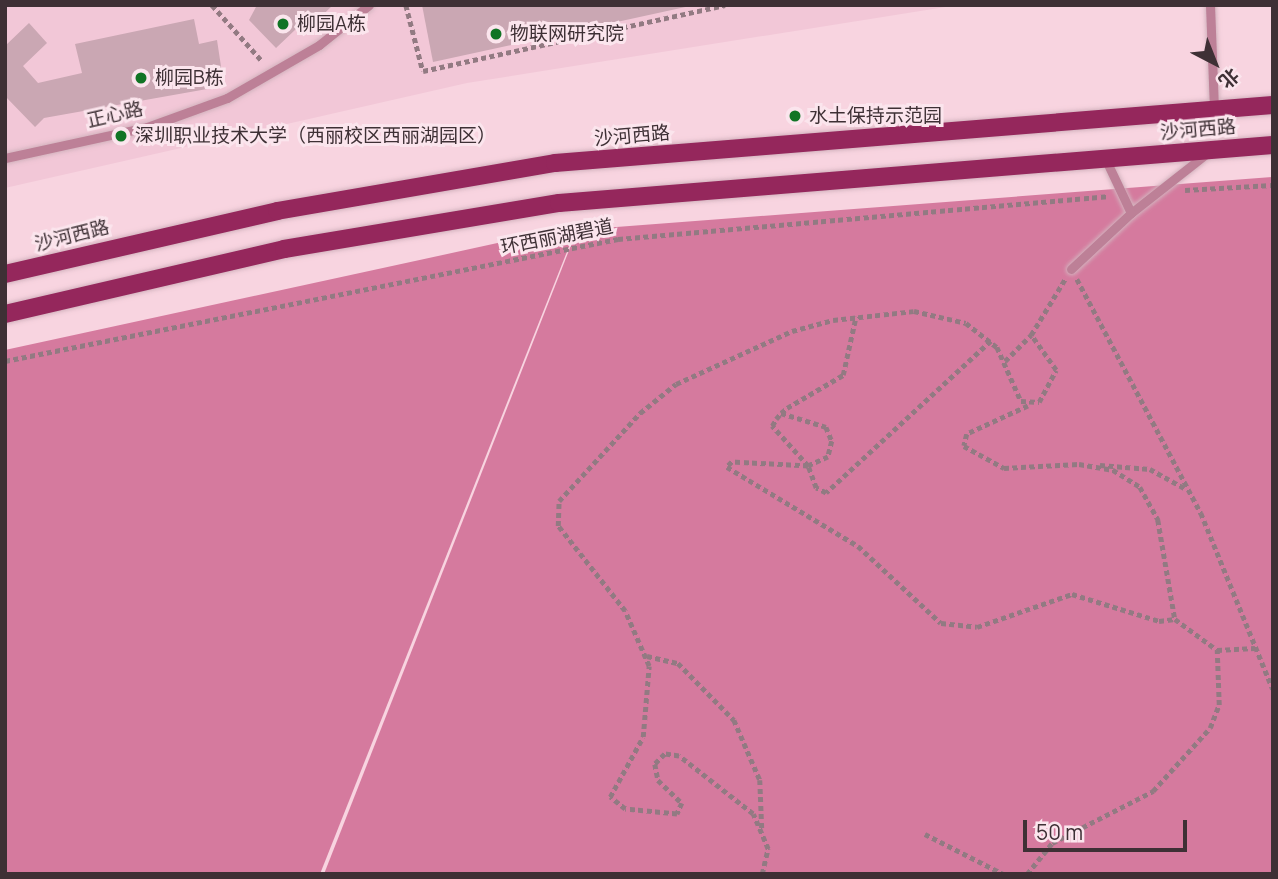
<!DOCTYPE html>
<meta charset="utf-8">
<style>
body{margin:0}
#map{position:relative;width:1278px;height:879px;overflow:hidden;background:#f8d4e0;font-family:Manrope,"Noto Sans SC",sans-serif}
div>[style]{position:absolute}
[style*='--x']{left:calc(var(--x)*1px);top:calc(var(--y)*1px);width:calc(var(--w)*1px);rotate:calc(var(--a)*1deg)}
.built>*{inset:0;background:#f2c7d7}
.forest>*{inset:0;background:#d57a9e}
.building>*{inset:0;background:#caa7b3}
.path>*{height:4.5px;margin-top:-2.25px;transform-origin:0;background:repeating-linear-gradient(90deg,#927a82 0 5px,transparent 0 8.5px)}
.roads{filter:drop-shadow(0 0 2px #d3b3be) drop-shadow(0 0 2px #d3b3be)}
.service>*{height:9px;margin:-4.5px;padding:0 4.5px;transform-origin:4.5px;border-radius:4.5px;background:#bd8097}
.primary>*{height:18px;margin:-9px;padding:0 9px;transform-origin:9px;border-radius:9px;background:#95275c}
.dots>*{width:19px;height:19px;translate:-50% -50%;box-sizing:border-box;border:4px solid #fbe5ed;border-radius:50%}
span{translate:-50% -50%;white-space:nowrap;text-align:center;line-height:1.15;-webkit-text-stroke:6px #fbe5ed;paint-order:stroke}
.poi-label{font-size:19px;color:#3e3035}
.left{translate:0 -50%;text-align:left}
.street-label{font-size:19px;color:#3e3035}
.frame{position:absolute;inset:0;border:7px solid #3e3035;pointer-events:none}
.north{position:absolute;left:1180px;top:28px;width:70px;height:70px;-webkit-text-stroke:5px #fbe5ed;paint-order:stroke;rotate:138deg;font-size:19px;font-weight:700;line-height:28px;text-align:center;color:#3e3035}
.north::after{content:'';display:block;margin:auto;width:24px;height:32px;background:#3e3035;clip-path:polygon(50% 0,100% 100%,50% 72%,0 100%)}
.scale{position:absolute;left:1023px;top:820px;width:164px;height:32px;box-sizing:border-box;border:4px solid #3e3035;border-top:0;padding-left:9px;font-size:21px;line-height:24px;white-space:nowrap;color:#3e3035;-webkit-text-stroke:5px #fbe5ed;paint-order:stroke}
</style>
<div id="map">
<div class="built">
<div style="clip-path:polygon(5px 5px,958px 5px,467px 83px,5px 188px)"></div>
</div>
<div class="forest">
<div style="clip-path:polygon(1273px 177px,1273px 874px,324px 874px,577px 230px)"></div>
<div style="clip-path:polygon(567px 228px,576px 229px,320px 874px,5px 874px,5px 350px)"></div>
</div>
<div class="building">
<div style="clip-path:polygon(257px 5px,333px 5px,302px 35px,296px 29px,276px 48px,249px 20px)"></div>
<div style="clip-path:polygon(422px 5px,690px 5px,690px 6px,433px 62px)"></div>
<div style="clip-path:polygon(194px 19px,199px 44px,217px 40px,224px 86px,44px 118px,35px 127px,5px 96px,5px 46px,29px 23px,47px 43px,23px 66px,38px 83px,82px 73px,75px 44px)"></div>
</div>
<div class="path">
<div style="--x:212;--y:5;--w:76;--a:48.2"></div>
<div style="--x:406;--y:5;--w:68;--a:75.6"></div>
<div style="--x:423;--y:71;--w:309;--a:-12.3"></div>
<div style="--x:1185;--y:190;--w:88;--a:-3.3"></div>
<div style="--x:1077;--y:279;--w:265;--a:62.1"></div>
<div style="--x:1201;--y:513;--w:190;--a:67.8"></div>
<div style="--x:991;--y:341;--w:224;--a:137.3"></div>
<div style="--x:826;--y:493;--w:11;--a:-153"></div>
<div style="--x:816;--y:488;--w:23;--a:-110"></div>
<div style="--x:808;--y:466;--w:76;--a:-177"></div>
<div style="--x:732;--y:462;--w:7;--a:135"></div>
<div style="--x:727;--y:467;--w:153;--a:31.1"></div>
<div style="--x:858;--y:546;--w:113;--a:42.9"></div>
<div style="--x:941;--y:623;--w:36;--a:6"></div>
<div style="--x:977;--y:627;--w:101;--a:-19.2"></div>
<div style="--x:1072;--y:594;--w:91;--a:17.2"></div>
<div style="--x:1159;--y:621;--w:16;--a:-7"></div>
<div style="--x:1175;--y:619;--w:52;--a:36.4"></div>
<div style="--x:5;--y:361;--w:625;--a:-11.26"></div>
<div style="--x:618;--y:239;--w:491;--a:-5"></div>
<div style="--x:1005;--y:361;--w:37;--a:-45"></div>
<div style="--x:1028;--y:406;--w:67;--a:155.3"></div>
<div style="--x:967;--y:434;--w:12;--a:104"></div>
<div style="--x:964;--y:446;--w:46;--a:28.8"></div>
<div style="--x:1004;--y:468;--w:75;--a:-3.1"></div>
<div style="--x:1079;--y:464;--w:35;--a:10"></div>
<div style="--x:1113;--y:470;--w:32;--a:32"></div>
<div style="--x:1140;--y:487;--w:38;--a:61"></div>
<div style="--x:1158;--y:520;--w:100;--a:80.3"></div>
<div style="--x:781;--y:413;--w:47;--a:17.3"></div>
<div style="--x:826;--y:427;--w:15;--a:67"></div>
<div style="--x:832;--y:441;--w:16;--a:104"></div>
<div style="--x:828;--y:457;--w:22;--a:156"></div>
<div style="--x:808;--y:466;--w:54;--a:-132"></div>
<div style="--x:772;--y:426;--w:8;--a:-60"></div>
<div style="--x:776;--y:419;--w:8;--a:-50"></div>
<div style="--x:781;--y:413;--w:8;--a:-40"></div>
<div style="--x:787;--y:408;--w:65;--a:-30.5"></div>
<div style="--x:843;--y:375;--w:60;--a:-77.6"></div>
<div style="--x:1100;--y:465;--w:50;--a:4.6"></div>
<div style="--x:1150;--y:469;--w:41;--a:29.1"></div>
<div style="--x:647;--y:656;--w:32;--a:13"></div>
<div style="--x:678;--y:663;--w:80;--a:45.5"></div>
<div style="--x:734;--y:720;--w:65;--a:66.6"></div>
<div style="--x:760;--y:780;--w:49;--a:87.7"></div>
<div style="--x:925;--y:834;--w:88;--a:27.1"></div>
<div style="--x:762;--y:874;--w:26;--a:-77"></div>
<div style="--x:768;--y:849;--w:38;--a:-113"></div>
<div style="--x:753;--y:814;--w:94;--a:-141.9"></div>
<div style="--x:679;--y:756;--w:14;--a:-172"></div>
<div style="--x:665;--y:754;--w:14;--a:135"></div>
<div style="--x:655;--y:764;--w:16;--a:79"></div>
<div style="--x:658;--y:780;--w:33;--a:44"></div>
<div style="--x:682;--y:803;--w:12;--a:114"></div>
<div style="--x:677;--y:814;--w:52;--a:-174.5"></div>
<div style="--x:625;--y:809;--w:19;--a:-141"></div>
<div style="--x:610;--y:797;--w:68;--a:-61.2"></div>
<div style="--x:643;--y:737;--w:71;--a:-85.2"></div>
<div style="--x:649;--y:666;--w:60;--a:-113.6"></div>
<div style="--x:625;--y:611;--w:108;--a:-128.2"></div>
<div style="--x:558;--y:526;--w:25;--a:-88"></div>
<div style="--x:559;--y:501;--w:120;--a:-47.4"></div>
<div style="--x:640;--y:413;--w:46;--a:-38.9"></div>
<div style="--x:676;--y:384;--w:128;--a:-24.6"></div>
<div style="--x:792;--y:331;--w:42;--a:-15"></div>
<div style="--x:833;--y:320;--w:81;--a:-6.3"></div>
<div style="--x:914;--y:311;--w:53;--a:13"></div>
<div style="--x:966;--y:323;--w:39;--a:38"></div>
<div style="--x:997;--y:347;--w:59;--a:66"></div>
<div style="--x:1021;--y:401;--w:18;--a:3"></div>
<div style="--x:1039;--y:402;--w:36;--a:-62"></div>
<div style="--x:1056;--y:370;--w:43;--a:-125.5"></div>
<div style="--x:1031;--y:335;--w:66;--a:-58.7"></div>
<div style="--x:1027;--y:874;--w:40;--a:-51"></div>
<div style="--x:1052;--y:843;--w:114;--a:-27.2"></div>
<div style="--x:1153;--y:791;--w:85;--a:-47.9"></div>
<div style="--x:1210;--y:728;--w:25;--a:-69"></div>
<div style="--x:1219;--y:705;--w:55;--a:-92.1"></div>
<div style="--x:1217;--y:650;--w:38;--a:-3"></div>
</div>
<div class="roads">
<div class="service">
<div style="--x:1210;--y:5;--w:105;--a:87.8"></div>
<div style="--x:5;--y:158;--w:145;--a:-12.3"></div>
<div style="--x:147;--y:127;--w:85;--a:-19.9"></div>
<div style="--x:227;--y:98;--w:106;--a:-29.9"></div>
<div style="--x:319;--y:45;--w:64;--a:-38.7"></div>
<div style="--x:1131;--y:213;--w:95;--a:-38.2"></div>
<div style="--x:1071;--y:269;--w:82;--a:-43"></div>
<div style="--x:1131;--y:213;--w:61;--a:-115.3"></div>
</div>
<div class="primary">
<div style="--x:5;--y:274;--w:279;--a:-13"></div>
<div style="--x:277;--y:211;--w:282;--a:-9.8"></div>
<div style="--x:555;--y:163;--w:720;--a:-4.62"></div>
<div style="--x:5;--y:314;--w:286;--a:-13.1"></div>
<div style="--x:284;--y:249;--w:279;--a:-9.5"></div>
<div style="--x:559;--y:203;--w:716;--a:-4.64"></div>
</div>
</div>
<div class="dots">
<div style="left:283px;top:24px;background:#117425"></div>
<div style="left:496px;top:34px;background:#117425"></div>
<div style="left:141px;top:78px;background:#117425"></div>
<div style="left:795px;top:116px;background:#117425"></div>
<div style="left:121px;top:136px;background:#117425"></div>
</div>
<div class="poi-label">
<span class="left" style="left:297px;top:24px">柳园A栋</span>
<span class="left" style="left:510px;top:34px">物联网研究院</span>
<span class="left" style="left:155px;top:78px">柳园B栋</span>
<span class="left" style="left:809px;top:116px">水土保持示范园</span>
<span class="left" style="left:135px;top:136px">深圳职业技术大学（西丽校区西丽湖园区）</span>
</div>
<div class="street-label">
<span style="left:115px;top:115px;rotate:-13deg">正心路</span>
<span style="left:1198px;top:130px;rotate:-5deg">沙河西路</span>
<span style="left:632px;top:136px;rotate:-5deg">沙河西路</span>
<span style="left:72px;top:236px;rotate:-14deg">沙河西路</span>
<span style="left:557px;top:237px;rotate:-11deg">环西丽湖碧道</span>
</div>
<div class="frame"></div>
<div class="north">北</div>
<div class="scale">50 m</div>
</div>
